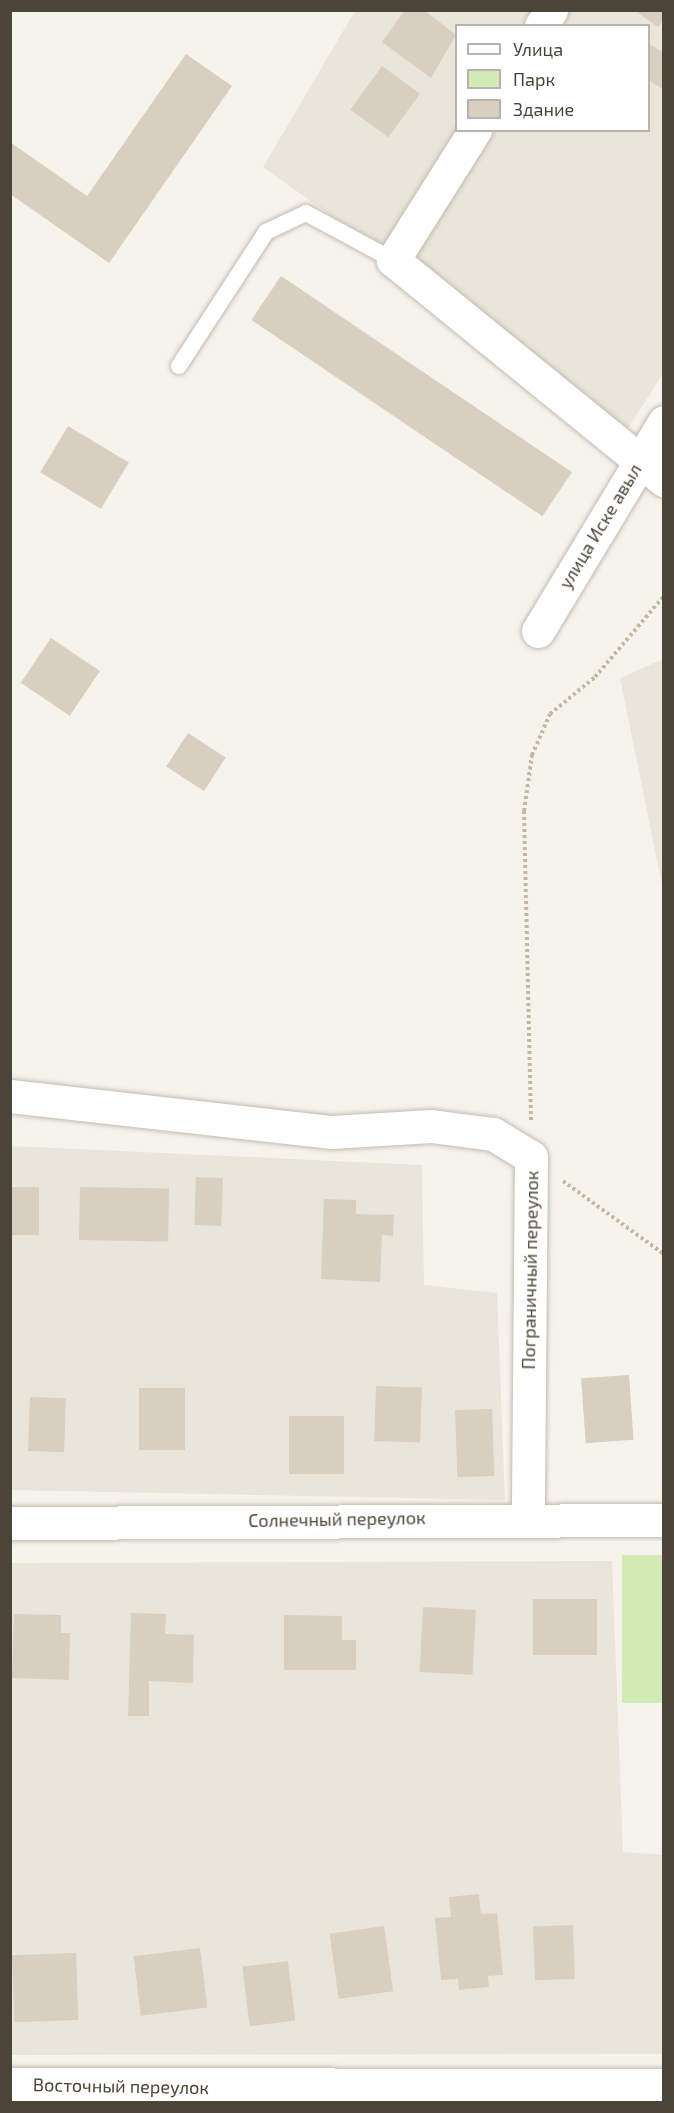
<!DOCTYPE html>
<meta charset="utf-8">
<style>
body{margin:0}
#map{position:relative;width:674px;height:2113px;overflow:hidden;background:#f6f3ec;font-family:"Exo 2",sans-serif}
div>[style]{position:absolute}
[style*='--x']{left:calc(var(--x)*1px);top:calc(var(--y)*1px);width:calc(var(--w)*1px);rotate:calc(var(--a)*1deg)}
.residential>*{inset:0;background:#eae5da}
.green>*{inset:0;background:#d2eab5;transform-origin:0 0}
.building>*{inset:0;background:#d8cfc1;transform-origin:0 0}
.path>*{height:4px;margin-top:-2px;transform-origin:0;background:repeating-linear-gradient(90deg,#c4b79f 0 3px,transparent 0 6px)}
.roads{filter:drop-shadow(0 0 2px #c2bbae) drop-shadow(0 0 2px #c2bbae)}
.service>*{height:16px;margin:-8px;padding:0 8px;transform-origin:8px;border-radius:8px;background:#fff}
.minor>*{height:33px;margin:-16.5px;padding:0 16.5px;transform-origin:16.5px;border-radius:16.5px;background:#fff}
span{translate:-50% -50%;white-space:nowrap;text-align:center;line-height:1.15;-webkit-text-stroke:4.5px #fff;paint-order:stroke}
.street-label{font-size:18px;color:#4b4439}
.frame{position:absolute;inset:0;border:12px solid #4b4439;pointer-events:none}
.legend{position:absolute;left:455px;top:24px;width:195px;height:108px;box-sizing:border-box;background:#fff;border:2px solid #b7b4b0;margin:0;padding:8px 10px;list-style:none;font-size:18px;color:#4b4439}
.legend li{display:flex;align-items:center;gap:12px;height:30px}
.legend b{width:30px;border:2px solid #b7b4b0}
</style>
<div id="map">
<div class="residential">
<div style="clip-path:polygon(evenodd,355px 11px,663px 11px,663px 374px,628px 428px,263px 167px,355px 11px,456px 26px,648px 26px,648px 130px,456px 130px,456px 26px)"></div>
<div style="clip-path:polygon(663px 659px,663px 890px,620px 678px)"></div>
<div style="clip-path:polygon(11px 1146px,422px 1165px,424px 1285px,497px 1293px,505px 1500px,11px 1490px)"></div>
<div style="clip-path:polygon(612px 1561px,623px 1852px,663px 1855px,663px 2054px,11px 2055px,10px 1563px)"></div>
</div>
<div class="green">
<div style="left:663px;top:1555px;width:148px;height:41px;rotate:90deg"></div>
</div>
<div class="building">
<div style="clip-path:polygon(405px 10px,424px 10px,456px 35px,431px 78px,382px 42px)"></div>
<div style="clip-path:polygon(634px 10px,664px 10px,664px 19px,658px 27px)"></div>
<div style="clip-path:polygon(648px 43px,664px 53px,664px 90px,648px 80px)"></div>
<div style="clip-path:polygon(186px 54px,232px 86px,109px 263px,10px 194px,10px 142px,87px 196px)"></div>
<div style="left:382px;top:66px;width:47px;height:54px;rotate:36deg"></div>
<div style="left:281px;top:276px;width:351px;height:53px;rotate:34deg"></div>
<div style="left:68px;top:426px;width:71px;height:54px;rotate:31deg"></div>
<div style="left:51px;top:638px;width:59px;height:54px;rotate:34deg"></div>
<div style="left:188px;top:733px;width:45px;height:40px;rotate:33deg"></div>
<div style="left:196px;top:1177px;width:27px;height:48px;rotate:2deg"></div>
<div style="left:39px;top:1187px;width:48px;height:29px;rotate:90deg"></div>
<div style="left:80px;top:1187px;width:89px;height:53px;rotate:1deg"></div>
<div style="clip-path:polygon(324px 1199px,356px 1200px,356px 1214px,394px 1215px,393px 1236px,382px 1235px,380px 1282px,321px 1279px)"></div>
<div style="left:629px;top:1375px;width:65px;height:48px;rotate:86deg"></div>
<div style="left:376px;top:1386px;width:46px;height:55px;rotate:2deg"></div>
<div style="left:139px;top:1388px;width:46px;height:62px"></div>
<div style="left:30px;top:1397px;width:36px;height:54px;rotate:2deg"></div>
<div style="left:492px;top:1409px;width:67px;height:37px;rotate:88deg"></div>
<div style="left:344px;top:1416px;width:58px;height:55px;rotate:90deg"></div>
<div style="left:533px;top:1599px;width:64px;height:56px"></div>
<div style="left:423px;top:1607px;width:53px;height:65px;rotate:3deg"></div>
<div style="clip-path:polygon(131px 1613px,166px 1614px,165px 1634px,194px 1635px,193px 1683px,149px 1681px,149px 1716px,128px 1716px)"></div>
<div style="clip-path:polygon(14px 1614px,61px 1615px,61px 1633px,70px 1633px,69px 1680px,12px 1678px)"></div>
<div style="clip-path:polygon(284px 1615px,342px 1616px,342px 1640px,356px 1640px,356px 1670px,284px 1670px)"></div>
<div style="clip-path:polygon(479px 1894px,481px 1914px,497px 1913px,503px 1975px,488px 1976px,489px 1987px,459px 1990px,458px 1979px,441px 1980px,435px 1918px,451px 1917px,449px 1897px)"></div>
<div style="left:573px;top:1925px;width:54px;height:40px;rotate:88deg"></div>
<div style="left:384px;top:1926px;width:66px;height:55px;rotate:82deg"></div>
<div style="left:200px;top:1948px;width:60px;height:67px;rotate:83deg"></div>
<div style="left:76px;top:1953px;width:67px;height:64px;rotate:88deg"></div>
<div style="left:288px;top:1961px;width:60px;height:46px;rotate:83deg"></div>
</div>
<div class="path">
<div style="--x:531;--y:1120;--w:309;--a:-91.3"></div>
<div style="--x:524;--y:811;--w:57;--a:-81.9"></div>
<div style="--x:532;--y:755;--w:45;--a:-66.3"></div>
<div style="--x:550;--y:714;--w:58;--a:-39.4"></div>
<div style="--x:595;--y:677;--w:106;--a:-49.6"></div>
<div style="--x:563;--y:1181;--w:125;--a:35.9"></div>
</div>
<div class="roads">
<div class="service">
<div style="--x:179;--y:366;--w:160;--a:-57"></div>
<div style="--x:266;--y:232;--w:44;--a:-25.4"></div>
<div style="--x:306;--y:213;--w:99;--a:28.4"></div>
</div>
<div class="minor">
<div style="--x:541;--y:26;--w:19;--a:-58"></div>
<div style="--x:475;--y:130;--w:154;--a:122.2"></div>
<div style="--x:393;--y:260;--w:349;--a:39.1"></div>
<div style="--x:538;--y:631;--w:244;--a:-58.9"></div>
<div style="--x:10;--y:1096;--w:324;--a:6.4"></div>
<div style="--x:332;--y:1132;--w:99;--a:-3.5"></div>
<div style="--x:431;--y:1126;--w:63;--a:7.4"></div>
<div style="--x:493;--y:1134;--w:44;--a:31.2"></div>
<div style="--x:531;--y:1157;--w:360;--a:90.5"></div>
<div style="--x:10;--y:1523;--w:654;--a:-0.26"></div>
<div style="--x:10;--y:2084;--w:654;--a:0.09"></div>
</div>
</div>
<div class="street-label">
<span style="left:600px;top:526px;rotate:-59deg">улица Иске авыл</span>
<span style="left:530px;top:1270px;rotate:-89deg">Пограничный переулок</span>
<span style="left:337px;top:1519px;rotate:-1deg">Солнечный переулок</span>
<span style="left:121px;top:2086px;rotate:1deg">Восточный переулок</span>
</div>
<div class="frame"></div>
<ul class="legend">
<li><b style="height:8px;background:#fff"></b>Улица</li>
<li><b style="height:16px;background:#d2eab5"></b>Парк</li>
<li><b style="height:16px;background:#d8cfc1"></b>Здание</li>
</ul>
</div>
